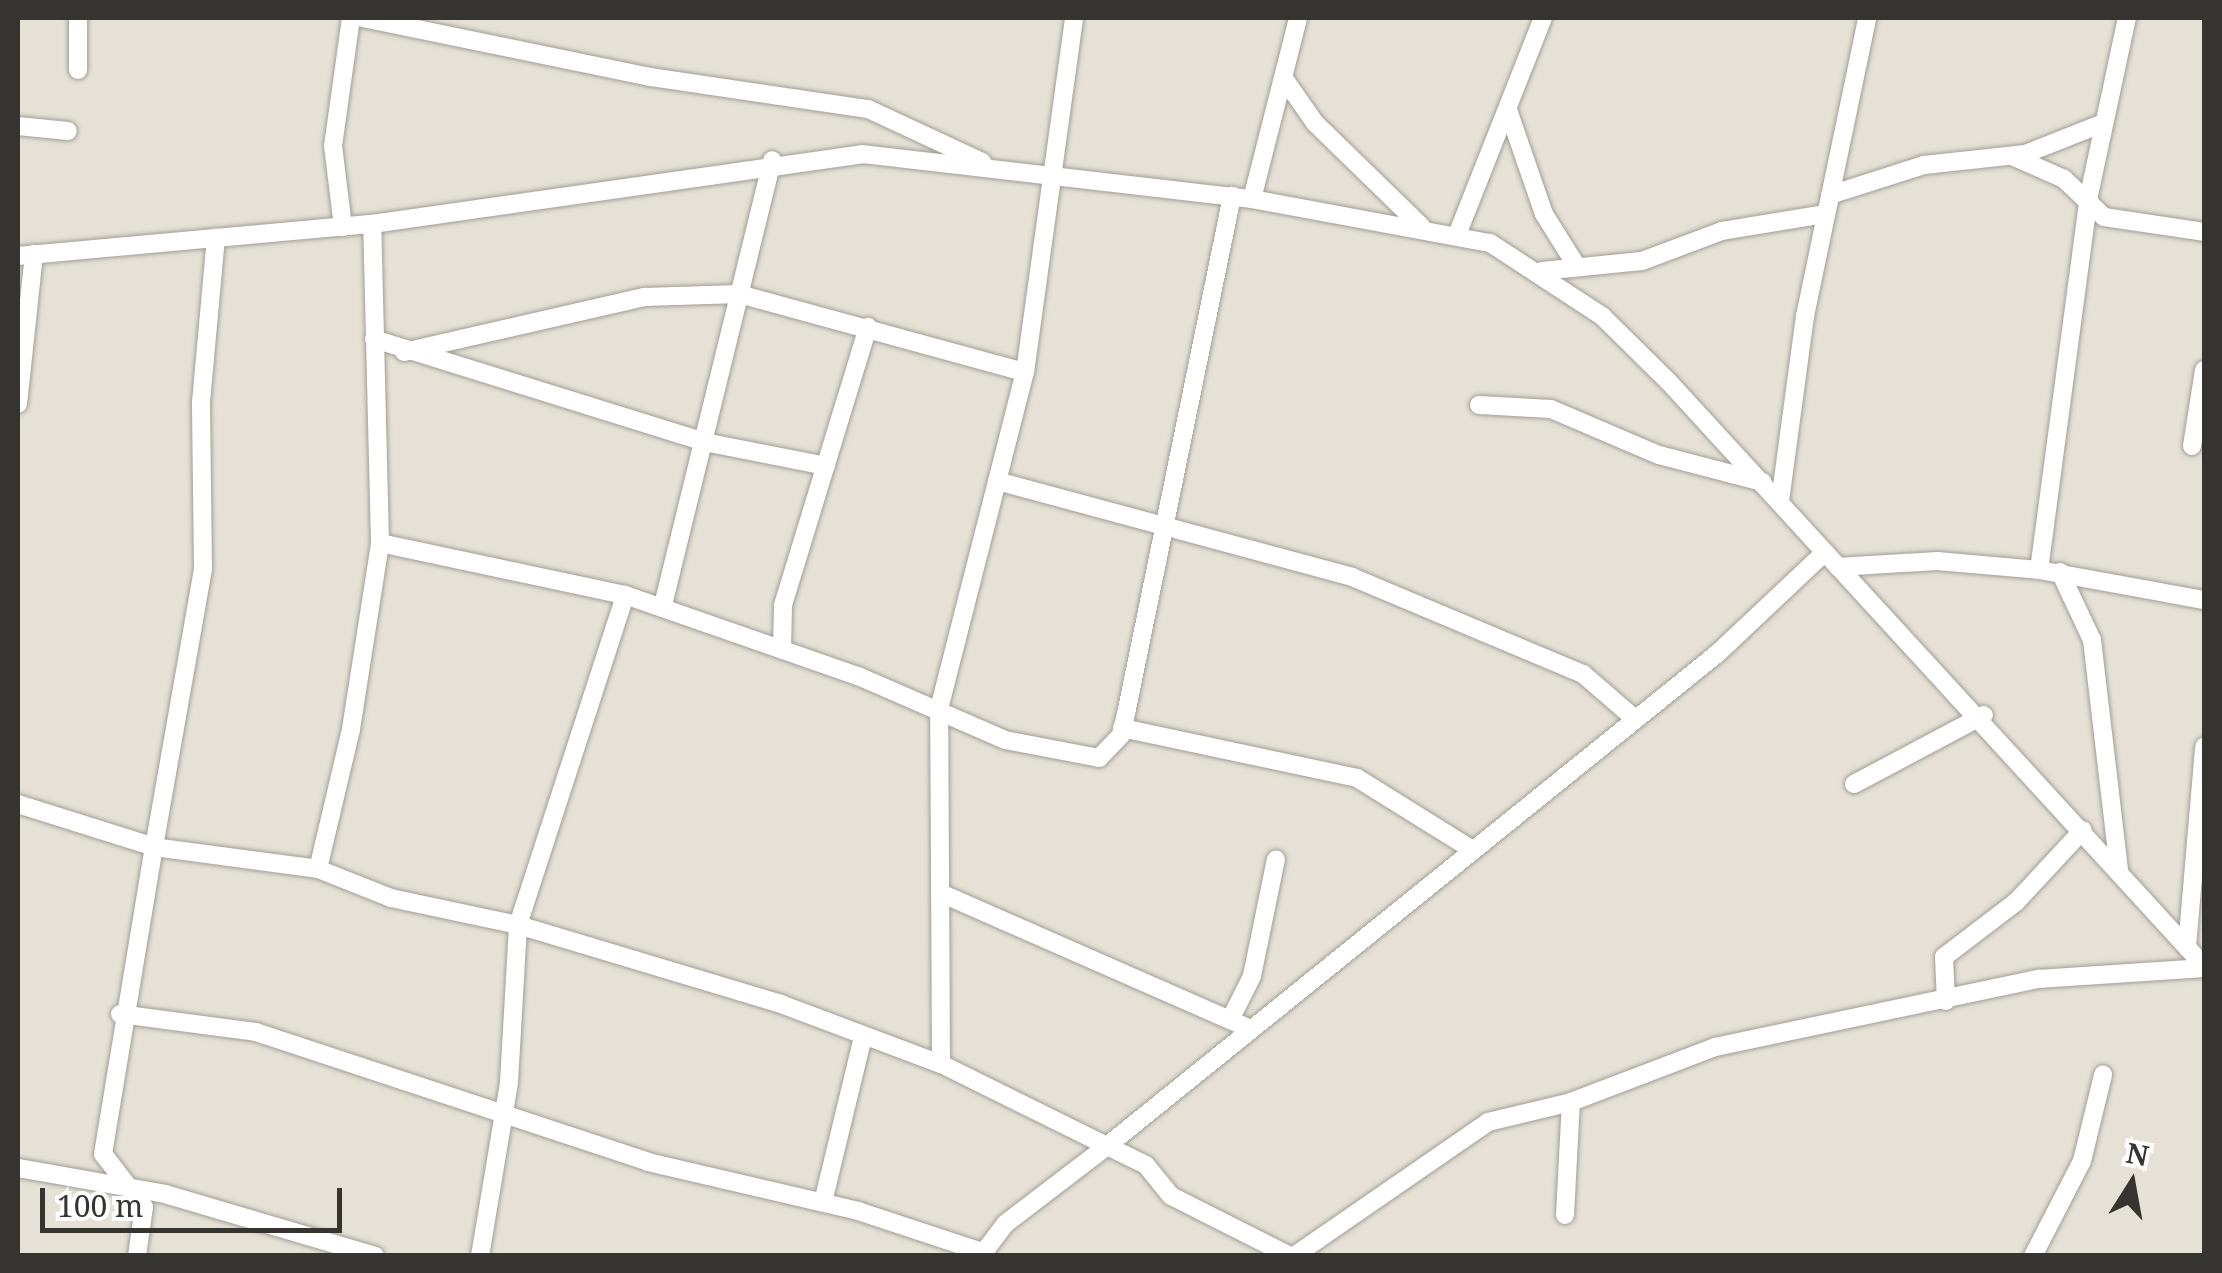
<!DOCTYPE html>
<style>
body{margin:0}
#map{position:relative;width:2222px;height:1273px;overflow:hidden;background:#e5e1d6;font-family:"Noto Serif",serif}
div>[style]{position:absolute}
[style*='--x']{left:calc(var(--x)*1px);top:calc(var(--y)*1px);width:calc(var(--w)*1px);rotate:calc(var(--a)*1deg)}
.roads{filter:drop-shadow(0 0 2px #a29e94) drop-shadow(0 0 2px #a29e94)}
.street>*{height:18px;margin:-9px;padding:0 9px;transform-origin:9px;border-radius:9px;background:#fff}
span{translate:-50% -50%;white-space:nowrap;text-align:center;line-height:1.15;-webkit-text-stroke:8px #fff;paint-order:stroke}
.frame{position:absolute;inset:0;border:20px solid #363430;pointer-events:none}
.north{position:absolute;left:2082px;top:1133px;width:100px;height:100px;-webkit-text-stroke:8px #fff;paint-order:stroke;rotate:11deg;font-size:28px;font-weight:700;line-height:40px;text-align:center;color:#363430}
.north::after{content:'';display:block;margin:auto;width:35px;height:45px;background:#363430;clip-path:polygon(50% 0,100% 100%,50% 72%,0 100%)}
.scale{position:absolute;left:40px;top:1188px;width:302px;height:45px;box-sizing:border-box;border:5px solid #363430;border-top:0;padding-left:12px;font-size:30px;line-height:35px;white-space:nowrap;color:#363430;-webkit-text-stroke:8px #fff;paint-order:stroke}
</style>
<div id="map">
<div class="roads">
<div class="street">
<div style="--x:78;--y:18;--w:52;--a:90"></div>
<div style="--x:363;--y:18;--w:293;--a:11.6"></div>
<div style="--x:650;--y:77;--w:220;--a:8.4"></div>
<div style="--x:868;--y:109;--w:126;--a:24.9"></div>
<div style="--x:1285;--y:80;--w:52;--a:55.1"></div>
<div style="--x:1315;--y:123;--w:148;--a:44.2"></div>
<div style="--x:1508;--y:110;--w:110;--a:70.9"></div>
<div style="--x:1544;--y:214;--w:57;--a:58"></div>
<div style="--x:18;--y:126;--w:50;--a:5.7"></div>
<div style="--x:2012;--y:156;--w:57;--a:23.9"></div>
<div style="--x:2064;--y:179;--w:55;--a:43.5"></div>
<div style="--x:2104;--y:217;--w:101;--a:8.5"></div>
<div style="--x:1830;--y:195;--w:99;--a:-17.7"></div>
<div style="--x:1924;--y:165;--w:102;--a:-6.2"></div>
<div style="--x:2025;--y:154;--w:82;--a:-21.5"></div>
<div style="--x:1252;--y:199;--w:187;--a:-75.7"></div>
<div style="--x:343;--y:227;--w:82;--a:-97"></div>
<div style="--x:333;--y:146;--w:129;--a:-82"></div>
<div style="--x:1457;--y:235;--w:233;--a:-68.4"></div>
<div style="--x:18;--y:256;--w:355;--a:-5.2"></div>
<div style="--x:372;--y:224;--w:495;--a:-8.1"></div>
<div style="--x:862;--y:154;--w:393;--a:6.6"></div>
<div style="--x:1252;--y:199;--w:242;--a:10.5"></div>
<div style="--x:1490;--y:243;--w:134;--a:33.1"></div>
<div style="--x:1602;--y:316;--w:93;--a:44.6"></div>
<div style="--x:1668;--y:381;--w:793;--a:47.5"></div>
<div style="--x:1542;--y:271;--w:100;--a:-5.7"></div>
<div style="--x:1642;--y:261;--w:85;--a:-20.6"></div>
<div style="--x:1722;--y:231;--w:104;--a:-9.4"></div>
<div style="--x:374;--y:339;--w:346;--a:17.3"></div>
<div style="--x:704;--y:442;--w:124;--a:11.1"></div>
<div style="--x:404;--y:352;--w:247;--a:-12.9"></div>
<div style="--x:645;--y:297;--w:94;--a:-1.8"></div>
<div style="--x:739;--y:294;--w:296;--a:15.3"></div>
<div style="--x:18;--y:404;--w:151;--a:-83.9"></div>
<div style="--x:1479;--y:405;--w:72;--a:3.2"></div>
<div style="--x:1551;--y:409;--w:117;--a:23.1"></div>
<div style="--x:1659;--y:455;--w:107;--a:14.6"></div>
<div style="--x:2192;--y:446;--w:77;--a:-81"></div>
<div style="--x:997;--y:481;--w:368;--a:15.1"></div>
<div style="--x:1352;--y:577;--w:251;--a:22.8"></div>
<div style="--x:1583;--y:674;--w:69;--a:40.9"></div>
<div style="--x:1780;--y:501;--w:187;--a:-82.3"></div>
<div style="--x:1805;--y:316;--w:304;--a:-78.2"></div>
<div style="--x:380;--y:543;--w:250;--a:12"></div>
<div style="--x:1838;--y:567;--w:99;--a:-3.5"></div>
<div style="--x:1937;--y:561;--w:102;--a:5"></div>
<div style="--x:2039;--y:570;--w:168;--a:10.3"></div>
<div style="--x:2039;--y:570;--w:378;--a:-82.4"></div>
<div style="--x:2089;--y:195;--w:181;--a:-77.9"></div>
<div style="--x:2060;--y:572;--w:75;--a:64.8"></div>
<div style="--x:2092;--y:640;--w:233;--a:83.3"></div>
<div style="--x:663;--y:605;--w:458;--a:-76.2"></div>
<div style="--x:782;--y:650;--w:45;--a:-88.7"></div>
<div style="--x:783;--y:605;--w:291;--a:-73"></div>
<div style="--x:1122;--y:728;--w:240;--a:12"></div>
<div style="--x:1357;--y:778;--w:134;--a:31.9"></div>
<div style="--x:1854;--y:784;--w:147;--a:-28"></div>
<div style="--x:18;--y:804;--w:143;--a:17.5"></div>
<div style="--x:154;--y:847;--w:282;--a:-80"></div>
<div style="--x:203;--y:569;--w:167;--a:-90.7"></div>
<div style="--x:201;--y:402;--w:165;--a:-84.8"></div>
<div style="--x:318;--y:869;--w:79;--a:21.7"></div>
<div style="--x:391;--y:898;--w:130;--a:12"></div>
<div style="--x:518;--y:925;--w:275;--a:16.7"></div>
<div style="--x:781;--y:1004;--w:171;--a:20.6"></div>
<div style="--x:945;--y:895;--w:331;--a:23.7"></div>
<div style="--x:2187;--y:947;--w:201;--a:-85.1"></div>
<div style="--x:1946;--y:1001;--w:44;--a:-92.6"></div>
<div style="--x:1944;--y:957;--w:91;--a:-37.4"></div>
<div style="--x:2016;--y:902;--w:98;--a:-47.1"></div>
<div style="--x:120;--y:1014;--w:137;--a:7.5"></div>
<div style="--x:256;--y:1032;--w:413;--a:18.3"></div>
<div style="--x:648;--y:1162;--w:216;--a:13.1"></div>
<div style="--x:858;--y:1211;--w:134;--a:18.3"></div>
<div style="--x:1230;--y:1020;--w:49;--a:-63.4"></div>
<div style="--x:1252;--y:976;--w:119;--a:-78.4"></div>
<div style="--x:18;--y:1168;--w:149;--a:10"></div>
<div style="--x:165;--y:1194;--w:219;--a:16.4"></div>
<div style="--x:823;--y:1202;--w:170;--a:-76.4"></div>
<div style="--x:1565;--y:1215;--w:113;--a:-87"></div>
<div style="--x:137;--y:1256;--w:49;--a:-81.9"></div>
<div style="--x:144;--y:1207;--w:67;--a:-127.7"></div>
<div style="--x:103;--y:1154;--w:311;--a:-80.6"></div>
<div style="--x:154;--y:847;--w:165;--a:7.6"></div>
<div style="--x:318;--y:869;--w:144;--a:-76.7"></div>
<div style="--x:351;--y:729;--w:188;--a:-81.1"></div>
<div style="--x:380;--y:543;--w:319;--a:-91.4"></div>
<div style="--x:480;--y:1256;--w:176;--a:-80.5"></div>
<div style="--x:509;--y:1082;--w:157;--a:-86.7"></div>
<div style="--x:518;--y:925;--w:347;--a:-72"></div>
<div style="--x:625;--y:595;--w:247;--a:19.2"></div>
<div style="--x:858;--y:676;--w:160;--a:23.5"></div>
<div style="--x:1005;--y:740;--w:96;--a:10.8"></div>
<div style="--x:1099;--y:758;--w:32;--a:-46"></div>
<div style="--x:1121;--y:735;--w:27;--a:-77"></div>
<div style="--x:1127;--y:709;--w:524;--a:-78.43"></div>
<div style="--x:981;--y:1256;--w:40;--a:-53"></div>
<div style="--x:1005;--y:1224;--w:128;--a:-37.4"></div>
<div style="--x:1107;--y:1146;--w:185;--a:-153.7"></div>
<div style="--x:941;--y:1064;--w:355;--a:-90.3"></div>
<div style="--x:939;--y:709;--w:348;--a:-75.7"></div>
<div style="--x:1025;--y:372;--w:357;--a:-82.1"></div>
<div style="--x:1290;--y:1256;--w:133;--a:-153.2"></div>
<div style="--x:1171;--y:1196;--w:40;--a:-129"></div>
<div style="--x:1146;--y:1165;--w:43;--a:-154"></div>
<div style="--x:1107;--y:1146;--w:785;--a:-38.9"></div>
<div style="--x:1718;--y:653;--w:147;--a:-43.3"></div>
<div style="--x:1294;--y:1256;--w:236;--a:-34.6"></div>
<div style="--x:1488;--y:1122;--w:85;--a:-13.5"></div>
<div style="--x:1571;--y:1102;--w:154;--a:-20.9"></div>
<div style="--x:1715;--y:1047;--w:331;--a:-11.9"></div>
<div style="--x:2039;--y:979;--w:165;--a:-3.8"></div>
<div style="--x:2033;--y:1256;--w:107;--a:-62.7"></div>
<div style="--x:2082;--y:1161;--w:89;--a:-76.3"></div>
</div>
</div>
<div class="frame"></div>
<div class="north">N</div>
<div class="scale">100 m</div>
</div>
